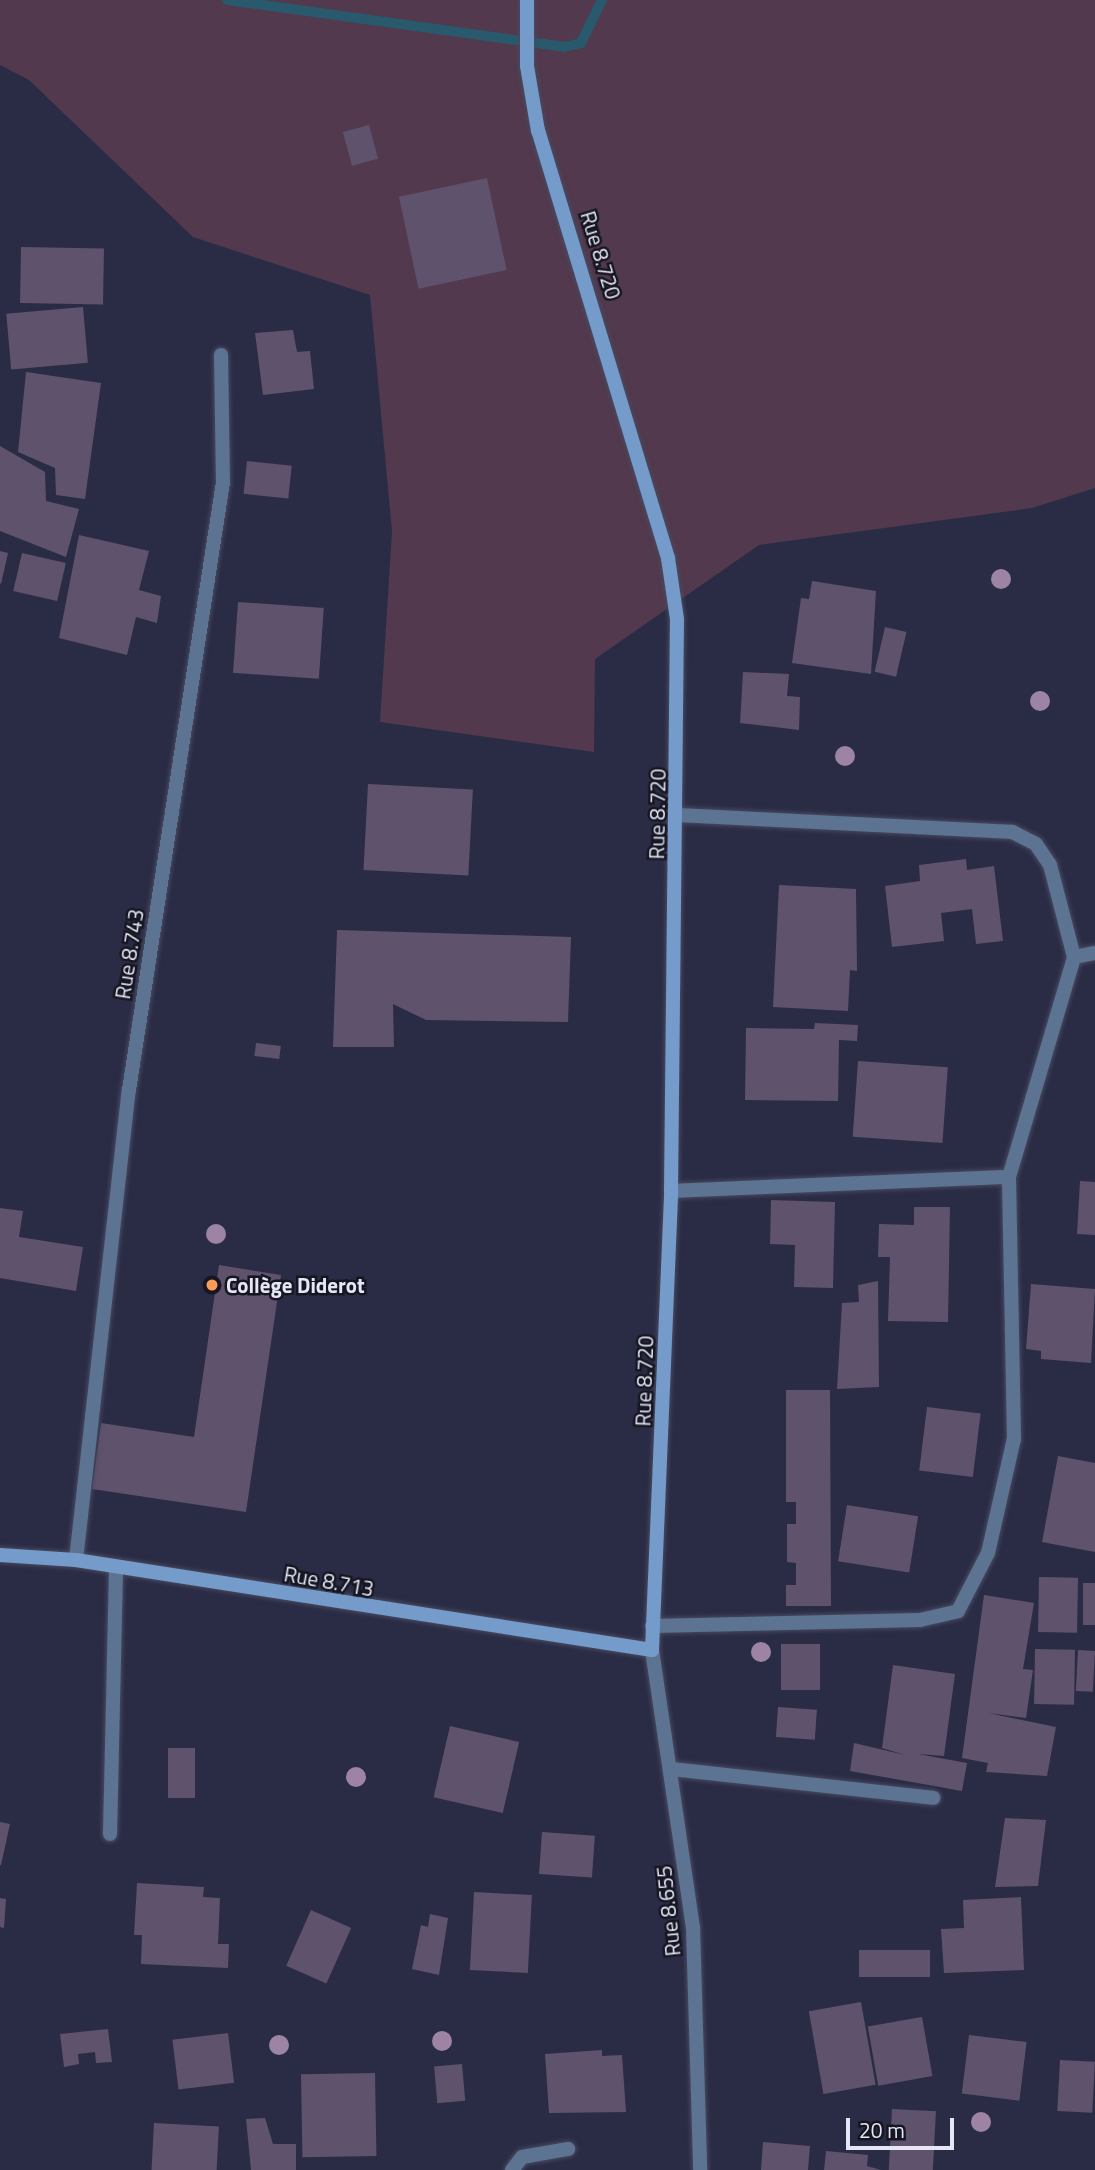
<!DOCTYPE html>
<meta charset="utf-8">
<style>
body{margin:0}
#map{position:relative;width:1095px;height:2170px;overflow:hidden;background:#2a2c45;font-family:"Titillium Web",sans-serif}
div>[style]{position:absolute}
[style*='--x']{left:calc(var(--x)*1px);top:calc(var(--y)*1px);width:calc(var(--w)*1px);rotate:calc(var(--a)*1deg)}
.green>*{inset:0;background:#52394d}
.stream>*{height:10px;margin:-5px;padding:0 5px;transform-origin:5px;border-radius:5px;background:#29596c}
.building>*{inset:0;background:#5f526c;transform-origin:0 0}
.roads{filter:drop-shadow(0 0 2px #484a61) drop-shadow(0 0 2px #484a61)}
.minor>*{height:14px;margin:-7px;padding:0 7px;transform-origin:7px;border-radius:7px;background:#5c7492}
.tertiary>*{height:14px;margin:-7px;padding:0 7px;transform-origin:7px;border-radius:7px;background:#5c7492}
.secondary>*{height:14px;margin:-7px;padding:0 7px;transform-origin:7px;border-radius:7px;background:#749bca}
.trees>*{width:20px;height:20px;margin:-10px;border-radius:50%;background:#9d83a4}
.dots>*{width:19px;height:19px;translate:-50% -50%;box-sizing:border-box;border:4px solid #151621;border-radius:50%}
span{translate:-50% -50%;white-space:nowrap;text-align:center;line-height:1.15;-webkit-text-stroke:5px #151621;paint-order:stroke}
.street-label{font-size:21px;color:#e5e7f7}
.poi-label{font-size:21px;color:#e5e7f7;font-weight:700}
.left{translate:0 -50%;text-align:left}
.scale{position:absolute;left:846px;top:2118px;width:108px;height:32px;box-sizing:border-box;border:4px solid #e5e7f7;border-top:0;padding-left:9px;font-size:21px;line-height:24px;white-space:nowrap;color:#e5e7f7;-webkit-text-stroke:5px #151621;paint-order:stroke}
</style>
<div id="map">
<div class="green">
<div style="clip-path:polygon(0 0,1095px 0,1095px 488px,1032px 508px,759px 545px,595px 659px,594px 752px,380px 722px,392px 531px,370px 295px,193px 237px,29px 80px,0 65px)"></div>
</div>
<div class="stream">
<div style="--x:227;--y:0;--w:340;--a:7.9"></div>
<div style="--x:564;--y:47;--w:17;--a:-13"></div>
<div style="--x:581;--y:43;--w:48;--a:-64"></div>
</div>
<div class="building">
<div style="left:369px;top:125px;width:35px;height:27px;rotate:75deg"></div>
<div style="left:487px;top:178px;width:94px;height:90px;rotate:78deg"></div>
<div style="left:21px;top:247px;width:83px;height:56px;rotate:1deg"></div>
<div style="left:83px;top:307px;width:56px;height:77px;rotate:85deg"></div>
<div style="clip-path:polygon(293px 330px,297px 352px,310px 351px,314px 389px,263px 395px,255px 333px)"></div>
<div style="clip-path:polygon(26px 372px,101px 383px,85px 499px,56px 495px,55px 468px,18px 452px)"></div>
<div style="clip-path:polygon(0 446px,45px 472px,46px 501px,79px 509px,66px 557px,0 531px)"></div>
<div style="left:247px;top:461px;width:45px;height:33px;rotate:6deg"></div>
<div style="clip-path:polygon(79px 535px,149px 551px,139px 590px,161px 596px,157px 623px,136px 617px,127px 655px,59px 638px)"></div>
<div style="clip-path:polygon(0 551px,8px 553px,1px 584px,0 583px)"></div>
<div style="left:22px;top:553px;width:45px;height:39px;rotate:13deg"></div>
<div style="clip-path:polygon(812px 581px,876px 591px,871px 674px,792px 663px,801px 598px,809px 599px)"></div>
<div style="left:238px;top:602px;width:86px;height:71px;rotate:4deg"></div>
<div style="left:885px;top:627px;width:22px;height:46px;rotate:13deg"></div>
<div style="clip-path:polygon(743px 672px,789px 674px,787px 696px,800px 697px,799px 730px,740px 723px)"></div>
<div style="left:368px;top:784px;width:105px;height:86px;rotate:3deg"></div>
<div style="clip-path:polygon(966px 859px,967px 870px,994px 866px,1003px 941px,976px 944px,972px 909px,941px 913px,944px 941px,892px 947px,885px 886px,920px 881px,919px 865px)"></div>
<div style="clip-path:polygon(779px 885px,856px 889px,857px 971px,850px 970px,848px 1011px,773px 1007px)"></div>
<div style="clip-path:polygon(337px 930px,571px 937px,568px 1022px,426px 1020px,393px 1004px,394px 1047px,333px 1047px)"></div>
<div style="clip-path:polygon(815px 1023px,858px 1025px,857px 1041px,839px 1040px,838px 1101px,745px 1100px,746px 1028px,814px 1029px)"></div>
<div style="left:256px;top:1043px;width:25px;height:13px;rotate:7deg"></div>
<div style="left:858px;top:1061px;width:90px;height:76px;rotate:4deg"></div>
<div style="clip-path:polygon(1080px 1181px,1095px 1182px,1095px 1235px,1077px 1234px)"></div>
<div style="clip-path:polygon(771px 1200px,835px 1202px,833px 1288px,794px 1287px,795px 1245px,770px 1244px)"></div>
<div style="clip-path:polygon(914px 1207px,950px 1207px,948px 1322px,888px 1321px,890px 1257px,878px 1257px,879px 1224px,914px 1225px)"></div>
<div style="clip-path:polygon(0 1208px,23px 1211px,19px 1237px,83px 1247px,76px 1291px,0 1278px)"></div>
<div style="clip-path:polygon(219px 1265px,281px 1275px,246px 1512px,92px 1489px,101px 1423px,194px 1437px)"></div>
<div style="clip-path:polygon(878px 1281px,879px 1387px,837px 1389px,842px 1303px,859px 1302px,858px 1285px)"></div>
<div style="clip-path:polygon(1031px 1284px,1095px 1289px,1091px 1363px,1041px 1359px,1041px 1351px,1026px 1349px)"></div>
<div style="clip-path:polygon(786px 1390px,830px 1390px,831px 1606px,786px 1606px,786px 1585px,796px 1585px,796px 1563px,787px 1562px,787px 1524px,796px 1524px,796px 1502px,786px 1502px)"></div>
<div style="left:927px;top:1407px;width:54px;height:64px;rotate:7deg"></div>
<div style="clip-path:polygon(1058px 1456px,1095px 1463px,1095px 1552px,1042px 1542px)"></div>
<div style="left:847px;top:1505px;width:72px;height:57px;rotate:9deg"></div>
<div style="left:1039px;top:1577px;width:39px;height:55px;rotate:1deg"></div>
<div style="left:1083px;top:1583px;width:12px;height:42px"></div>
<div style="clip-path:polygon(984px 1595px,1034px 1603px,1023px 1669px,1033px 1670px,1026px 1718px,988px 1713px,1056px 1727px,1047px 1776px,986px 1772px,988px 1763px,962px 1758px)"></div>
<div style="left:781px;top:1644px;width:39px;height:46px"></div>
<div style="left:1035px;top:1649px;width:40px;height:55px;rotate:1deg"></div>
<div style="left:1078px;top:1650px;width:17px;height:41px;rotate:3deg"></div>
<div style="clip-path:polygon(893px 1665px,955px 1674px,944px 1756px,918px 1754px,967px 1763px,962px 1791px,850px 1771px,854px 1743px,905px 1755px,882px 1748px)"></div>
<div style="left:778px;top:1707px;width:39px;height:30px;rotate:4deg"></div>
<div style="left:450px;top:1726px;width:71px;height:73px;rotate:13deg"></div>
<div style="left:168px;top:1748px;width:27px;height:50px"></div>
<div style="clip-path:polygon(1005px 1818px,1046px 1820px,1038px 1886px,995px 1887px)"></div>
<div style="clip-path:polygon(0 1822px,10px 1824px,1px 1865px,0 1865px)"></div>
<div style="left:542px;top:1832px;width:53px;height:42px;rotate:4deg"></div>
<div style="clip-path:polygon(137px 1883px,204px 1887px,203px 1897px,220px 1898px,218px 1944px,229px 1944px,228px 1968px,141px 1964px,142px 1935px,134px 1935px)"></div>
<div style="left:474px;top:1892px;width:58px;height:78px;rotate:3deg"></div>
<div style="clip-path:polygon(1021px 1897px,1024px 1970px,944px 1973px,941px 1929px,964px 1928px,963px 1900px)"></div>
<div style="clip-path:polygon(0 1898px,6px 1899px,4px 1928px,0 1927px)"></div>
<div style="left:311px;top:1910px;width:44px;height:61px;rotate:24deg"></div>
<div style="clip-path:polygon(430px 1914px,448px 1918px,439px 1975px,412px 1969px,421px 1925px,428px 1927px)"></div>
<div style="left:930px;top:1950px;width:27px;height:71px;rotate:90deg"></div>
<div style="left:861px;top:2002px;width:84px;height:53px;rotate:80deg"></div>
<div style="left:922px;top:2017px;width:60px;height:55px;rotate:80deg"></div>
<div style="clip-path:polygon(108px 2029px,112px 2062px,96px 2063px,95px 2052px,78px 2054px,79px 2064px,64px 2067px,60px 2034px)"></div>
<div style="left:228px;top:2033px;width:50px;height:56px;rotate:83deg"></div>
<div style="left:969px;top:2035px;width:58px;height:59px;rotate:7deg"></div>
<div style="clip-path:polygon(602px 2050px,602px 2056px,622px 2055px,626px 2112px,549px 2113px,545px 2054px)"></div>
<div style="left:1060px;top:2060px;width:35px;height:51px;rotate:3deg"></div>
<div style="left:462px;top:2064px;width:37px;height:28px;rotate:85deg"></div>
<div style="left:375px;top:2073px;width:83px;height:74px;rotate:89deg"></div>
<div style="left:892px;top:2109px;width:44px;height:61px;rotate:3deg"></div>
<div style="clip-path:polygon(265px 2118px,273px 2144px,296px 2144px,296px 2170px,251px 2170px,246px 2119px)"></div>
<div style="left:154px;top:2123px;width:65px;height:47px;rotate:3deg"></div>
<div style="clip-path:polygon(763px 2142px,810px 2146px,808px 2170px,761px 2170px)"></div>
<div style="clip-path:polygon(826px 2151px,868px 2155px,867px 2166px,881px 2170px,824px 2170px)"></div>
</div>
<div class="roads">
<div class="minor">
<div style="--x:1074;--y:957;--w:21;--a:-11"></div>
<div style="--x:671;--y:1191;--w:338;--a:-2.4"></div>
<div style="--x:1009;--y:1177;--w:229;--a:-73.5"></div>
<div style="--x:1074;--y:957;--w:95;--a:-104.6"></div>
<div style="--x:1050;--y:865;--w:25;--a:-124"></div>
<div style="--x:1036;--y:844;--w:27;--a:-153"></div>
<div style="--x:1012;--y:832;--w:333;--a:-177.1"></div>
<div style="--x:76;--y:1560;--w:473;--a:-83.6"></div>
<div style="--x:129;--y:1090;--w:615;--a:-81.21"></div>
<div style="--x:223;--y:482;--w:127;--a:-90.9"></div>
<div style="--x:652;--y:1626;--w:268;--a:-1.3"></div>
<div style="--x:920;--y:1620;--w:39;--a:-13"></div>
<div style="--x:958;--y:1611;--w:65;--a:-62.7"></div>
<div style="--x:988;--y:1553;--w:117;--a:-77.2"></div>
<div style="--x:1014;--y:1439;--w:262;--a:-91.1"></div>
<div style="--x:672;--y:1769;--w:263;--a:6.3"></div>
<div style="--x:110;--y:1834;--w:267;--a:-88.7"></div>
<div style="--x:512;--y:2170;--w:16;--a:-52"></div>
<div style="--x:522;--y:2157;--w:47;--a:-9.9"></div>
</div>
<div class="tertiary">
<div style="--x:652;--y:1650;--w:280;--a:81.6"></div>
<div style="--x:693;--y:1927;--w:243;--a:88.3"></div>
</div>
<div class="secondary">
<div style="--x:0;--y:1555;--w:76;--a:3.8"></div>
<div style="--x:76;--y:1560;--w:583;--a:8.88"></div>
<div style="--x:652;--y:1650;--w:459;--a:-87.6"></div>
<div style="--x:671;--y:1191;--w:572;--a:-89.4"></div>
<div style="--x:677;--y:619;--w:62;--a:-98.4"></div>
<div style="--x:668;--y:558;--w:446;--a:-106.9"></div>
<div style="--x:538;--y:131;--w:66;--a:-99.6"></div>
<div style="--x:527;--y:66;--w:66;--a:-90"></div>
</div>
</div>
<div class="trees">
<div style="left:1001px;top:579px"></div>
<div style="left:1040px;top:701px"></div>
<div style="left:845px;top:756px"></div>
<div style="left:216px;top:1234px"></div>
<div style="left:761px;top:1652px"></div>
<div style="left:356px;top:1777px"></div>
<div style="left:442px;top:2041px"></div>
<div style="left:279px;top:2045px"></div>
<div style="left:981px;top:2122px"></div>
</div>
<div class="dots">
<div style="left:212px;top:1285px;background:#fd9c57"></div>
</div>
<div class="street-label">
<span style="left:601px;top:255px;rotate:73deg">Rue 8.720</span>
<span style="left:657px;top:814px;rotate:-89deg">Rue 8.720</span>
<span style="left:129px;top:954px;rotate:-81deg">Rue 8.743</span>
<span style="left:644px;top:1381px;rotate:-88deg">Rue 8.720</span>
<span style="left:329px;top:1581px;rotate:10deg">Rue 8.713</span>
<span style="left:668px;top:1911px;rotate:-96deg">Rue 8.655</span>
</div>
<div class="poi-label">
<span class="left" style="left:226px;top:1285px">Collège Diderot</span>
</div>
<div class="scale">20 m</div>
</div>
